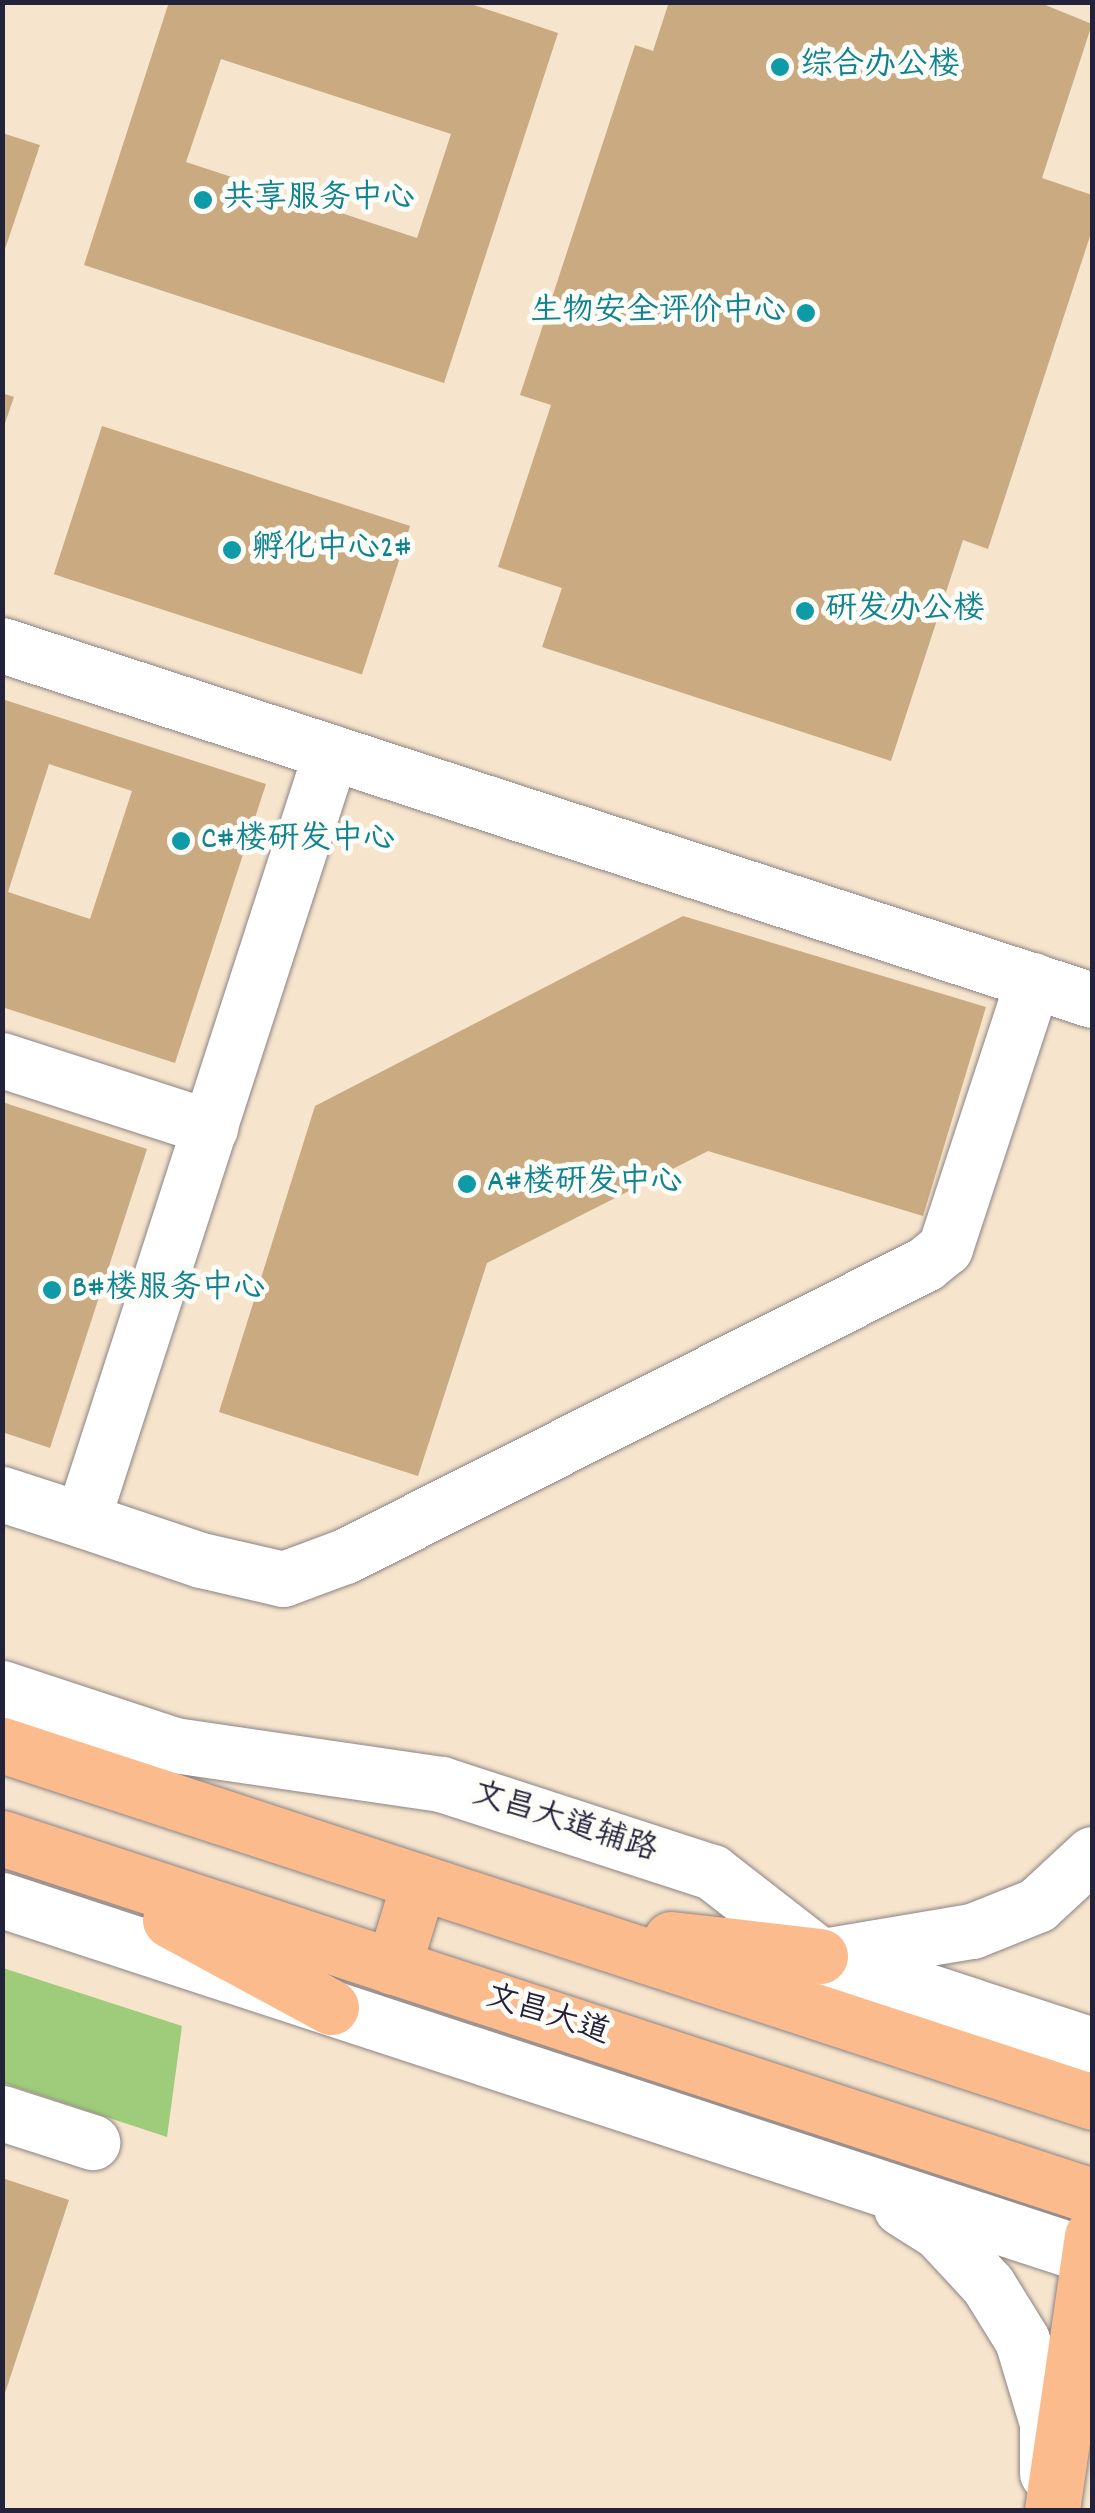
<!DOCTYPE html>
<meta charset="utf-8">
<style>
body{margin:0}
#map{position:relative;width:1095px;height:2513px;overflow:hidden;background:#f6e4cc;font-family:Dekko,"LXGW WenKai TC",sans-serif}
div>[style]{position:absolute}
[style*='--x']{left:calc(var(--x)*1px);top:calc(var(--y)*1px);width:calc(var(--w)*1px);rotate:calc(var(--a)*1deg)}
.green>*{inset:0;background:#9ecc7a}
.building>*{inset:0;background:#c9aa81;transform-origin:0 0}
.roads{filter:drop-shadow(0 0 2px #8c8384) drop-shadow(0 0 2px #8c8384)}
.minor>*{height:55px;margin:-27.5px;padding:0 27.5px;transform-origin:27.5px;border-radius:27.5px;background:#fff}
.major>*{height:55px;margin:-27.5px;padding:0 27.5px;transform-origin:27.5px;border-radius:27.5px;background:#fbbb8c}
.dots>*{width:28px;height:28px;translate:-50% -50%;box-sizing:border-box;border:5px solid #fdfcf7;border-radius:50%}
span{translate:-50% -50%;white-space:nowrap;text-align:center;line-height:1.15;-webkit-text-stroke:10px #fdfcf7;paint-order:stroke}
.culture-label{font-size:32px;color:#0d838f}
.left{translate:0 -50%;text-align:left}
.right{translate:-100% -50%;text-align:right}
.street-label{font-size:32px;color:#22223b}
.frame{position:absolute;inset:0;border:5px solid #22223b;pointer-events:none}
</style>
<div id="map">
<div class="green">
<div style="clip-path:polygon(3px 1968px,182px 2026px,167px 2137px,3px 2083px)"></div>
</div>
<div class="building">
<div style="clip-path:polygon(evenodd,169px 2px,465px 2px,558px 33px,444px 383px,84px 265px,169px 2px,221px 59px,451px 134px,417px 238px,186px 162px,221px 59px)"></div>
<div style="clip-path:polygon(669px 2px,1038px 2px,1092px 24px,1042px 178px,1092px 195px,1092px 230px,988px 549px,963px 540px,891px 761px,542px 647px,562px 588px,498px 567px,551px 405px,520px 395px,635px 45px,653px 51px)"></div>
<div style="clip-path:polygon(2px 133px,40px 145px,3px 255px,2px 255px)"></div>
<div style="clip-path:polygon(2px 393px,14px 397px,3px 429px,2px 428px)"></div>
<div style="left:102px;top:426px;width:324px;height:156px;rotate:18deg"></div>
<div style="clip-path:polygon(evenodd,2px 699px,266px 784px,175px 1063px,2px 1007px,2px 699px,49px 764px,132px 791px,90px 919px,8px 892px,49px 764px)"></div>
<div style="clip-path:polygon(683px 916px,986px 1007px,923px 1216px,708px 1151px,487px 1263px,418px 1476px,219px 1412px,315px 1106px)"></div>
<div style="clip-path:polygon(2px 1102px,147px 1149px,50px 1448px,2px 1432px)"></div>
<div style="clip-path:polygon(2px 2178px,69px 2200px,3px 2399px,2px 2398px)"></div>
</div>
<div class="roads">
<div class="minor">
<div style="--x:2;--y:645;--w:1146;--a:18.04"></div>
<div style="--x:331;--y:752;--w:807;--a:107.96"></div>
<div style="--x:82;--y:1520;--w:126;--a:18.6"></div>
<div style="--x:201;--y:1560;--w:84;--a:13"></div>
<div style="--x:283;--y:1579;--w:66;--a:-20.4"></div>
<div style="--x:345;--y:1556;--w:649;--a:-26.72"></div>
<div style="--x:925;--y:1264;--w:26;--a:-39"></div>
<div style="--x:945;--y:1248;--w:282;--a:-71.8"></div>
<div style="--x:2;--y:1060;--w:219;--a:17.9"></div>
<div style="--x:2;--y:1494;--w:84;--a:18"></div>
<div style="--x:2;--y:1688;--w:181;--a:18.3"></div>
<div style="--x:174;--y:1745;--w:270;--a:8.3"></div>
<div style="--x:441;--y:1784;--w:285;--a:18"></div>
<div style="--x:712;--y:1872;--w:137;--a:37.9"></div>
<div style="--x:820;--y:1956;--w:286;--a:18.1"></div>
<div style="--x:2;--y:1900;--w:1147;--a:18.13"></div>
<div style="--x:828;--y:1955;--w:146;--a:-9.5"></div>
<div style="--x:972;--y:1931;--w:70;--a:-21.8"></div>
<div style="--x:1037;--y:1905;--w:75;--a:-42.8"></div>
<div style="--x:2;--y:2113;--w:95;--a:17.9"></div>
<div style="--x:901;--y:2208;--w:45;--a:32.3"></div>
<div style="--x:939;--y:2232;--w:72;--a:47.2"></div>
<div style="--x:988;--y:2285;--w:65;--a:58.3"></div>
<div style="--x:1022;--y:2340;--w:87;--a:73.2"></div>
<div style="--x:1047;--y:2423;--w:50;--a:90"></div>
</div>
<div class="major">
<div style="--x:2;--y:1745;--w:1147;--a:18.13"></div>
<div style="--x:2;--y:1838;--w:1147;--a:18.18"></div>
<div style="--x:170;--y:1920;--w:183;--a:28.4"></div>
<div style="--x:671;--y:1939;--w:150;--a:6.5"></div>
<div style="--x:393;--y:1967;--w:89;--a:-73"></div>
<div style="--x:1052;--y:2510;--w:277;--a:-81.7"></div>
</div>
</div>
<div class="dots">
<div style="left:780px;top:67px;background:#0f9aa8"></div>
<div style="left:203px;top:200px;background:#0f9aa8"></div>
<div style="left:806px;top:313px;background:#0f9aa8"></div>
<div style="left:232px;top:550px;background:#0f9aa8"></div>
<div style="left:805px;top:611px;background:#0f9aa8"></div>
<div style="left:181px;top:841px;background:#0f9aa8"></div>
<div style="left:467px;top:1184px;background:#0f9aa8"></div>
<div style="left:52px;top:1290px;background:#0f9aa8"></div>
</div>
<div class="culture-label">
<span class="left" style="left:800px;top:67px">综合办公楼</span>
<span class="left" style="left:223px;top:200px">共享服务中心</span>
<span class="right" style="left:786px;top:313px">生物安全评价中心</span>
<span class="left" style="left:252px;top:550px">孵化中心2#</span>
<span class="left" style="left:825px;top:611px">研发办公楼</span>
<span class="left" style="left:201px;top:841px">C#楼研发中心</span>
<span class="left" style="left:487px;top:1184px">A#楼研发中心</span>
<span class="left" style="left:72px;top:1290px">B#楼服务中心</span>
</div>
<div class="street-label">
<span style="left:564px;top:1824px;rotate:18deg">文昌大道辅路</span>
<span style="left:547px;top:2017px;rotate:18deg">文昌大道</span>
</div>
<div class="frame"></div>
</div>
